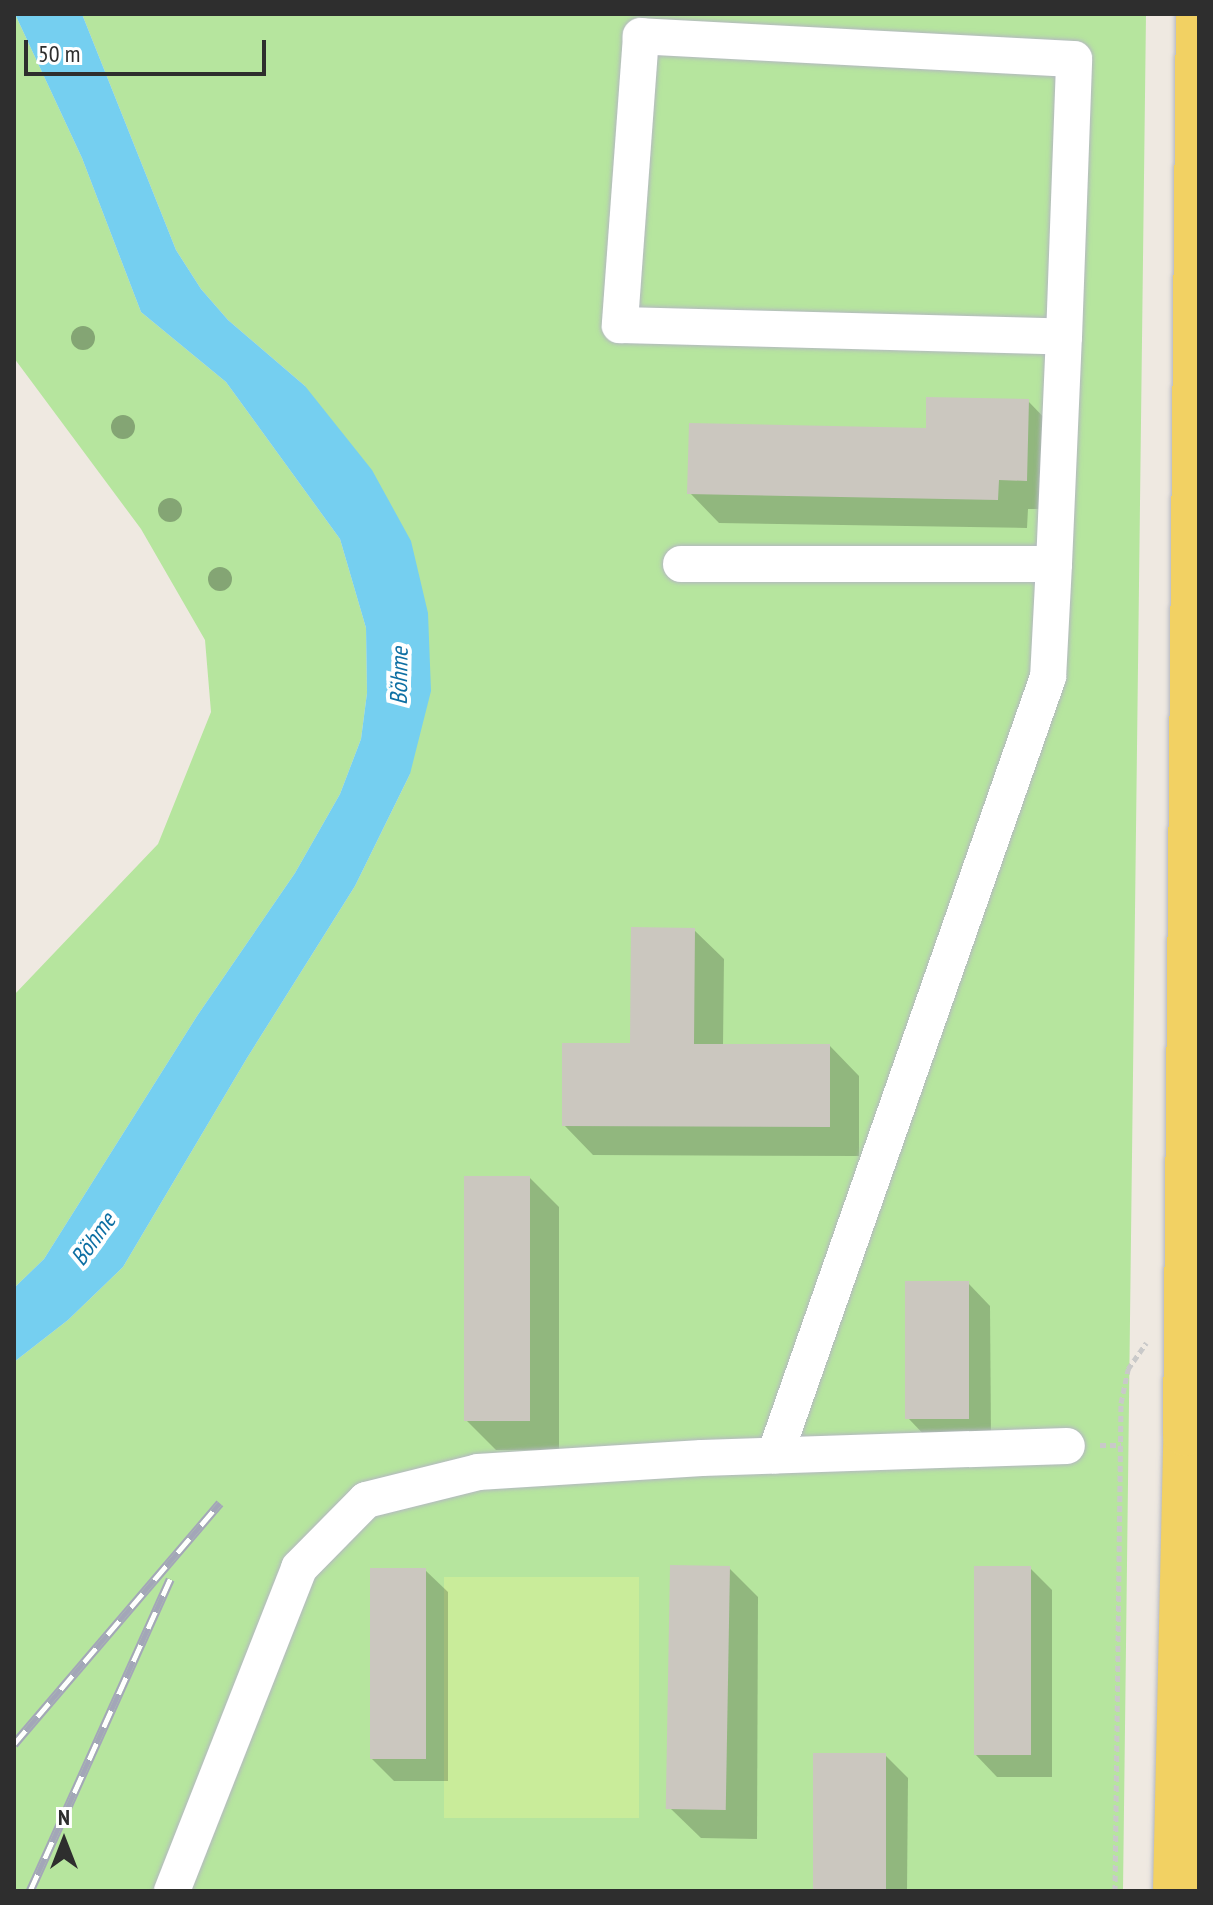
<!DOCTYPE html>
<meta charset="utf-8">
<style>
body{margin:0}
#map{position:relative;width:1213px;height:1905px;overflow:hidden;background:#efe9e1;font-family:"PT Sans Narrow",sans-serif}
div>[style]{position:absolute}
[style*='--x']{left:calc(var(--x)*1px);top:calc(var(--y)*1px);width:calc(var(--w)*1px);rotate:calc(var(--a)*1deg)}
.green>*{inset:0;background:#b6e59e}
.pitch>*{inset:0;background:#c9ec9a;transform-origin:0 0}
.water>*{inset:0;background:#75cff0}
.shadow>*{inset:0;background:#0003}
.building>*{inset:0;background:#cbc7bf;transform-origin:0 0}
.path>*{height:5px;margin-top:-2.5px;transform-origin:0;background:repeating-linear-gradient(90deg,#c9c9c9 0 6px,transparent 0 10px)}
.roads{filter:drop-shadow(0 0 2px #b4b7c1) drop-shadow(0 0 2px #b4b7c1)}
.minor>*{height:36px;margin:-18px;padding:0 18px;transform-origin:18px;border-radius:18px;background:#fff}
.major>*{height:44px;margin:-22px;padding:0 22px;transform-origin:22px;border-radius:22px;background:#f2d163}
.rail>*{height:9px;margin-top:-4.5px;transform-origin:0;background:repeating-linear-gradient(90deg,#fff 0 18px,#a3a6b8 0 36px);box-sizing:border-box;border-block:2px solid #a3a6b8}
.trees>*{width:24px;height:24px;margin:-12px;border-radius:50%;background:#84a574}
span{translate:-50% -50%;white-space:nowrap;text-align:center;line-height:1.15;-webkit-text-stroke:8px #fff;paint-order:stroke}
.water-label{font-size:24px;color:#0d6fa3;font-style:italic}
.frame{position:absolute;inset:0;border:16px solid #2e2e2e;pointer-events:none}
.north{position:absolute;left:24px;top:1801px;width:80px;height:80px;-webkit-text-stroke:6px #fff;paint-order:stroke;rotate:0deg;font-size:22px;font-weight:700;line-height:32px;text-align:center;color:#2e2e2e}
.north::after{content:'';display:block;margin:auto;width:28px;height:36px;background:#2e2e2e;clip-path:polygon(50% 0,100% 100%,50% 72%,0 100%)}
.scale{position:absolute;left:24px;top:40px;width:242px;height:36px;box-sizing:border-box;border:4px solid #2e2e2e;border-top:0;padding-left:10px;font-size:24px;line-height:28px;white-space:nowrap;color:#2e2e2e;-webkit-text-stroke:6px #fff;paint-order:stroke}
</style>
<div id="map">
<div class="green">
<div style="clip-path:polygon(15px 14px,82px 158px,141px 312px,226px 382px,340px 539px,366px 628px,367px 693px,361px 739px,340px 794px,295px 873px,197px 1016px,44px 1259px,14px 1288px,14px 995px,158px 844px,211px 712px,205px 640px,141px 529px,14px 358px)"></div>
<div style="clip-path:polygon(82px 14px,1146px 14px,1123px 1891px,14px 1891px,14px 1362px,68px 1320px,123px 1267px,247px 1058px,355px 886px,410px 774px,305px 386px,228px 320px,201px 289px,176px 250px)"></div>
</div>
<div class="pitch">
<div style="left:639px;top:1577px;width:241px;height:195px;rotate:90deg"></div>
</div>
<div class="water">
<div style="clip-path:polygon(15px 14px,82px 14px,176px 250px,201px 289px,228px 320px,305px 386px,372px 470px,411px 541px,428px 613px,431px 691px,410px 774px,355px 886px,247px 1058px,123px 1267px,68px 1320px,14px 1362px,14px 1288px,44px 1259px,197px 1016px,295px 873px,340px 794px,361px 739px,367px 693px,366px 628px,340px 539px,226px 382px,141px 312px,82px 158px)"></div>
</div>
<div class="shadow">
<div style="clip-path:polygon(1028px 401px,1057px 431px,1056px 509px,1028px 509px,1027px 528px,719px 523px,690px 493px)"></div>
<div style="clip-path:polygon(694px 930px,724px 959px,723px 1046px,830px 1046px,859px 1076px,859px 1156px,593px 1155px,564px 1125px,632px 1045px)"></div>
<div style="clip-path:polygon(530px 1178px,559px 1207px,559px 1450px,496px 1450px,467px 1421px)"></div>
<div style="clip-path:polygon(968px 1283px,990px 1306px,991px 1440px,930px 1441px,908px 1418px)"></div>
<div style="clip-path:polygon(729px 1568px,758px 1597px,757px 1839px,701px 1838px,671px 1809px)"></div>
<div style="clip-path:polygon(1030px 1568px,1052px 1590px,1052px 1777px,997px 1777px,975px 1754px)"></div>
<div style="clip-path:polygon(425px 1570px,448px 1592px,448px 1781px,394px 1781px,372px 1759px)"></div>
<div style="clip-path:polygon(885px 1755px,908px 1778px,907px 1891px,815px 1891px)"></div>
</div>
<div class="building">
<div style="clip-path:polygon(926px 397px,1029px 399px,1027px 481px,999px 480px,998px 500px,687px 494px,689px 423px,926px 428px)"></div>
<div style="clip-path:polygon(631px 927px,695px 928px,694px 1044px,830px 1044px,830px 1127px,562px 1126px,562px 1043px,630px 1043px)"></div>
<div style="left:464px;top:1176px;width:66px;height:245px"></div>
<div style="left:905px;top:1281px;width:64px;height:138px"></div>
<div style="left:670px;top:1565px;width:60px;height:244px;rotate:1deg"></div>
<div style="left:974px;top:1566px;width:57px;height:189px"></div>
<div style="left:370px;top:1568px;width:56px;height:191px"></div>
<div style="left:813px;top:1753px;width:73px;height:138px"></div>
</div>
<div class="path">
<div style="--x:1100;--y:1445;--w:21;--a:0"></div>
<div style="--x:1115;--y:1891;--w:488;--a:-89.3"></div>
<div style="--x:1121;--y:1403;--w:35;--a:-78"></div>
<div style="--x:1128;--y:1369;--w:32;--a:-55"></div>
</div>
<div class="roads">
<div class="minor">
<div style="--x:681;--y:564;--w:373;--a:0"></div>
<div style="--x:1054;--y:564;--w:113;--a:93"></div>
<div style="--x:1048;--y:677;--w:825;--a:109.34"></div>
<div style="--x:1054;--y:564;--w:227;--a:-87.5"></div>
<div style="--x:1064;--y:337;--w:278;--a:-87.9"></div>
<div style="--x:1074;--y:59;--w:434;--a:-177"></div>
<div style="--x:641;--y:36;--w:290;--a:94.2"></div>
<div style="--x:620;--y:325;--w:444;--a:1.5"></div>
<div style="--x:172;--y:1891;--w:347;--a:-68.5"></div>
<div style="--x:299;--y:1568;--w:95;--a:-45.4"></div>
<div style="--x:366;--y:1500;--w:115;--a:-14"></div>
<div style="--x:478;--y:1472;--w:224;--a:-3.6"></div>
<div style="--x:702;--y:1458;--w:365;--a:-1.9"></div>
</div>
<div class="major">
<div style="--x:1175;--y:1891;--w:457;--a:-88.7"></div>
<div style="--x:1185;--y:1434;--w:1420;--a:-89.48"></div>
</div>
</div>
<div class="rail">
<div style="--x:14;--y:1744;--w:317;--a:-49.5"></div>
<div style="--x:30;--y:1891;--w:342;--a:-65.8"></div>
</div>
<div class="trees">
<div style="left:83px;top:338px"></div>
<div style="left:123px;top:427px"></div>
<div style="left:170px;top:510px"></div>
<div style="left:220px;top:579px"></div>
</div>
<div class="water-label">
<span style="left:399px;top:676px;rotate:-89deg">Böhme</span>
<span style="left:93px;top:1239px;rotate:-54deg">Böhme</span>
</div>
<div class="frame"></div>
<div class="north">N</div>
<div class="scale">50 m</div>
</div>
